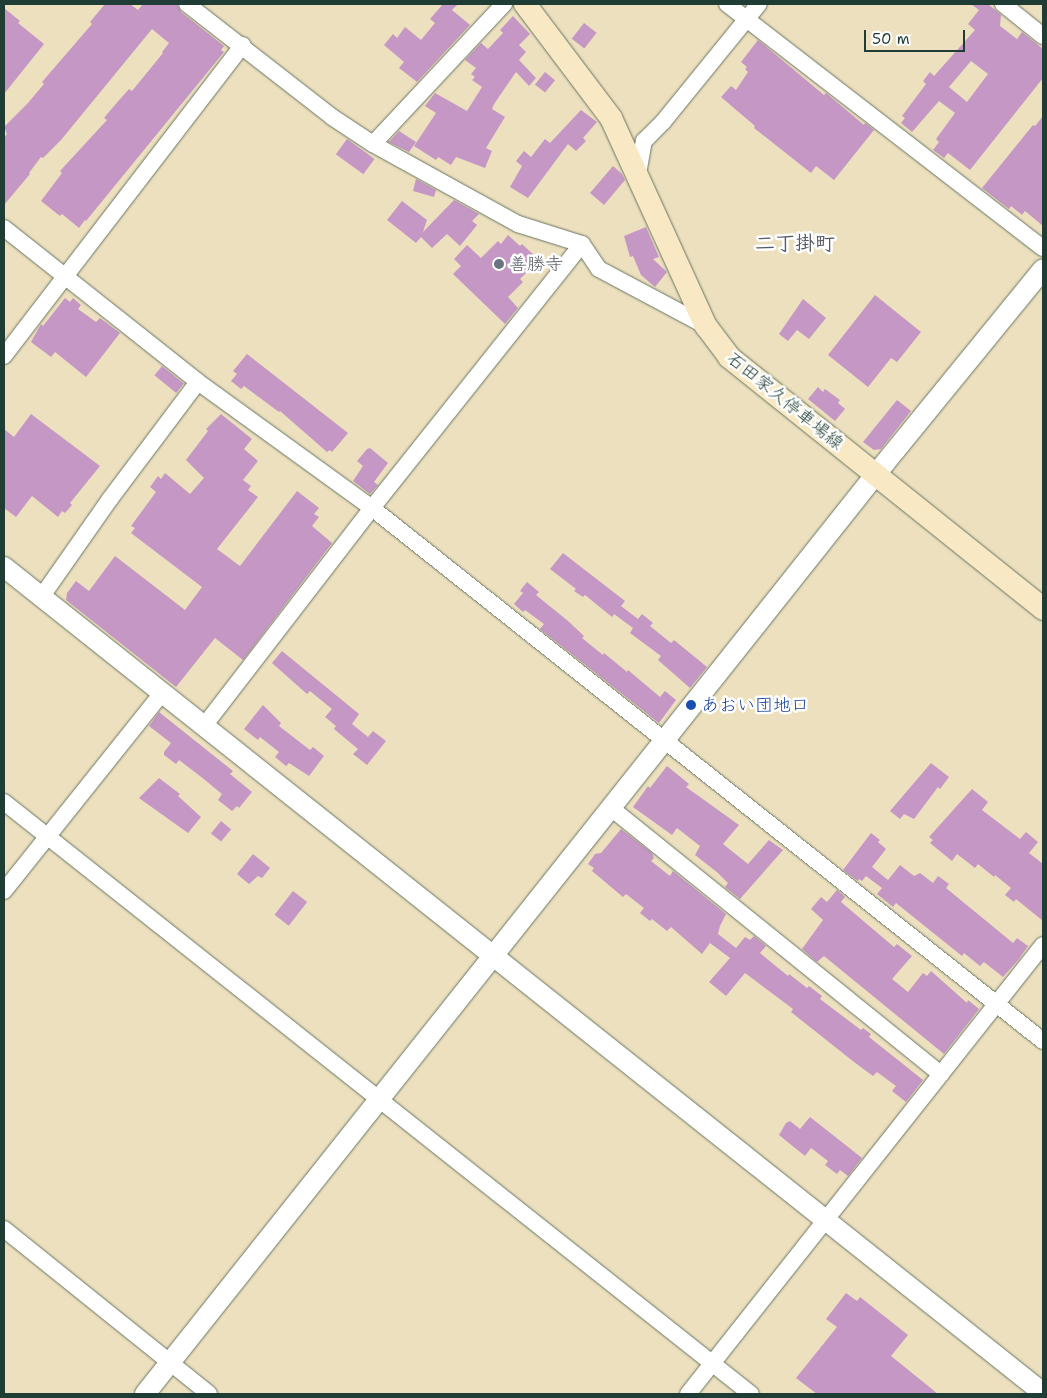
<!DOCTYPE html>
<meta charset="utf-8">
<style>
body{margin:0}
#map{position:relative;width:1047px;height:1398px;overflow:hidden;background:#ede0be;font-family:"Shantell Sans","Klee One",sans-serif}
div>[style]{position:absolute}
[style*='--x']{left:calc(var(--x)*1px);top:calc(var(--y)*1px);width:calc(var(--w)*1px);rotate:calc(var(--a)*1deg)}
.building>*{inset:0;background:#c597c4;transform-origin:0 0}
.roads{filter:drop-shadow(0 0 1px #677664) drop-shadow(0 0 1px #677664)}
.minor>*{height:16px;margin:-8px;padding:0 8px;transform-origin:8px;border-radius:8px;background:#fff}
.tertiary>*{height:20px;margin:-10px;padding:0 10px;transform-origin:10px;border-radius:10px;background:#fff}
.secondary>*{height:22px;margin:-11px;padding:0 11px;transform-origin:11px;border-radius:11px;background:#f8e8c3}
.dots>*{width:14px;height:14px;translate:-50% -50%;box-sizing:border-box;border:2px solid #fff;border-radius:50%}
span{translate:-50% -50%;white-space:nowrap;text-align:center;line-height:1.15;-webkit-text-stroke:5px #fff;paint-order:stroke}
.worship-label{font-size:18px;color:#5b616d}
.left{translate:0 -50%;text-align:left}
.street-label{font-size:18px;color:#1f3d34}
.transit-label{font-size:18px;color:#164399}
.quarter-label{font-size:20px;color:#595c66;font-weight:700}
.frame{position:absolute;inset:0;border:5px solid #1f3d34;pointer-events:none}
.scale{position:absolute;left:864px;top:30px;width:101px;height:22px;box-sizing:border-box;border:2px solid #1f3d34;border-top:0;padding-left:6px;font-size:15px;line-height:18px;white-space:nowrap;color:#1f3d34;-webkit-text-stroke:4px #fff;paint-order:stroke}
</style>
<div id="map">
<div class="building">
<div style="clip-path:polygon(105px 4px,130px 4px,138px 10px,143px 4px,177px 4px,181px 12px,224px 46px,221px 50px,224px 52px,86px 221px,85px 220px,79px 228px,62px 214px,60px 216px,41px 201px,62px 173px,60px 171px,107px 120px,104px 118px,114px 106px,129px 89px,132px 91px,163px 53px,162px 52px,169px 43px,152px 29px,61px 140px,43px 158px,41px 157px,29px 173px,30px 174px,4px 205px,4px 138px,7px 134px,4px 127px,28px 103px,44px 84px,42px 82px,92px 24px,90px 22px)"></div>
<div style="clip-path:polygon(443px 4px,458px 4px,452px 10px,470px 25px,417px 82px,399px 68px,404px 62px,384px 45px,393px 34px,397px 38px,405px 27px,421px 40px,435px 23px,430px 19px)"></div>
<div style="clip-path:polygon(evenodd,971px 4px,988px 4px,1001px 15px,1000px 26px,1017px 39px,1022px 32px,1043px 49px,1043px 78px,970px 170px,948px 153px,944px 158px,933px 150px,939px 142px,936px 139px,955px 113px,939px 101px,912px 132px,901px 123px,905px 118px,902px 116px,926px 84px,923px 81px,930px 72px,934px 76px,975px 30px,968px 24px,979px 10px,971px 4px,971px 61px,988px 74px,967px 102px,949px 87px,971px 61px)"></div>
<div style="clip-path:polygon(4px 8px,20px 21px,18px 23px,44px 44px,4px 94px)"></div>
<div style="clip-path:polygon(513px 16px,530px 34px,519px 45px,526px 52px,519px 60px,536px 78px,529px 86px,516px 72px,494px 104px,492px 109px,505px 117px,486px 148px,492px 151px,485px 168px,456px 157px,451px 165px,438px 157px,436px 160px,414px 146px,436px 113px,425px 106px,435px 93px,467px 111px,482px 87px,472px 80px,475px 77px,471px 74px,476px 68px,465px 60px,481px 43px,488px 49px,503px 33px,500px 30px)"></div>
<div style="left:584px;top:23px;width:16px;height:20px;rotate:38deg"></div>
<div style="clip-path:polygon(758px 40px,824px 95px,826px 93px,864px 125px,865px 123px,874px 130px,834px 180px,816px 166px,811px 173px,754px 128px,755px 126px,721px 97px,731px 86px,736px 90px,748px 72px,745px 69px,747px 67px,741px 62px)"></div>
<div style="left:545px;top:72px;width:13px;height:16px;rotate:39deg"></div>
<div style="clip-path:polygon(581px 110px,597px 122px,583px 138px,586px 141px,576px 151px,568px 144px,528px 198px,510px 187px,522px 166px,516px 161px,524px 151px,531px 157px,545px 139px,550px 143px)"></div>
<div style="clip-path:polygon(1043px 116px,1043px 226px,1025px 211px,1022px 215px,1011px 206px,1009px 209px,982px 188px,1033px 125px,1035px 126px)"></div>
<div style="clip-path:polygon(399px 131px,416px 142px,409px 152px,389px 142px)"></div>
<div style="left:347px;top:139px;width:34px;height:19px;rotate:36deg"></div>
<div style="clip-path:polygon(613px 166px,622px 174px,625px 180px,604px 205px,590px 193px)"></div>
<div style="clip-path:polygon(416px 179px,436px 190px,434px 197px,413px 191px)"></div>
<div style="clip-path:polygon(454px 200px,479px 214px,472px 221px,477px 225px,460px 246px,447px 234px,432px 248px,421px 237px,416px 243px,387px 220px,402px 201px,427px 220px,423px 232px)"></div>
<div style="clip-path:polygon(646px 227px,659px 257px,653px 259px,667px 272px,655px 287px,641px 275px,633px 256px,630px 257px,624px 236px)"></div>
<div style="clip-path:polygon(508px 235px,520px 246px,522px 244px,539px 260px,520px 279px,523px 282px,508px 297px,518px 308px,505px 324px,453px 274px,461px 266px,454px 259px,467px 245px,481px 258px,498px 241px,501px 244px)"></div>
<div style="clip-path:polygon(875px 295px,921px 332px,897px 362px,891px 358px,868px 387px,828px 355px)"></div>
<div style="clip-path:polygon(65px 298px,70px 302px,73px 298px,81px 305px,78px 309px,96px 322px,100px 318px,120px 333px,86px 377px,55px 352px,51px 357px,31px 342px,41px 324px,43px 326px)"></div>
<div style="clip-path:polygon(803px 299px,826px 318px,809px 339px,797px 330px,788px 341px,779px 334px)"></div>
<div style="clip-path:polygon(247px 354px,348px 433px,332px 452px,330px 450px,327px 452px,280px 411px,279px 412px,244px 386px,241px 389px,231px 381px,237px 374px,233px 371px)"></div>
<div style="left:162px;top:366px;width:28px;height:12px;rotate:39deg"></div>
<div style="clip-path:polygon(818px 387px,823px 392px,825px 389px,840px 400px,838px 403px,845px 409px,835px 421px,808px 399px)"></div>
<div style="clip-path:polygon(897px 400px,911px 411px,881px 449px,874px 450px,863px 442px)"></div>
<div style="clip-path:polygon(31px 414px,100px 466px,70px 503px,72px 505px,65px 513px,62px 511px,58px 517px,32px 496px,16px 517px,4px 508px,4px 429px,14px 437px)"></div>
<div style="clip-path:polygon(221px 414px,252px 439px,244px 449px,258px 461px,243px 480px,251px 486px,248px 490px,258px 497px,217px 549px,240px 566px,297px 491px,319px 508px,314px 514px,319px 517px,312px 526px,332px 543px,243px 660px,215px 638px,176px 687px,66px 600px,67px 593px,76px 581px,89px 591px,115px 556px,185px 610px,202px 587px,131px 533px,135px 528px,131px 526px,156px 492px,150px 487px,158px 476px,161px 479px,165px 473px,190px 494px,204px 478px,186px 460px,208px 431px,206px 429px)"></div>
<div style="clip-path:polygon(370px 448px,388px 463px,374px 482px,378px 485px,370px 494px,353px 481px,363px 466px,357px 461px,367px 449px)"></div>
<div style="clip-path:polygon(563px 553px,625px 601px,621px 606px,638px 619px,642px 614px,653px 623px,650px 626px,671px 643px,674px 640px,707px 667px,690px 688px,658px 660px,661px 656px,630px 633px,633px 628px,614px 614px,612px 617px,585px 595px,583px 597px,574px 591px,576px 589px,550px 569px)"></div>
<div style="clip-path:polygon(527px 582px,539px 592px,536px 595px,568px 621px,584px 636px,582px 638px,603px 655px,604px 653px,627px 672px,628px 670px,660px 697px,665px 691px,676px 700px,659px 723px,540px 629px,544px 624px,525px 610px,523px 612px,514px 604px,523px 593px,520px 591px)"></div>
<div style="clip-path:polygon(282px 651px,359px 714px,352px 724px,368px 737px,373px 731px,386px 741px,367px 765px,353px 754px,358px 749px,334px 729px,336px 726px,325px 717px,332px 709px,310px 691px,307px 694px,272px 663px)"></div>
<div style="clip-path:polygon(263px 705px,281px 723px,279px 726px,310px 750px,313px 747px,324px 756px,309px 776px,289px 763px,286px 766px,275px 757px,279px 752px,260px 737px,258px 740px,244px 729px)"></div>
<div style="clip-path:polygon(159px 712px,233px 771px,230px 774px,252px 792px,239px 808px,237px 806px,232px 811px,218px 800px,222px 794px,200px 776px,179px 760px,176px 764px,164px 755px,164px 752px,171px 743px,149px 726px)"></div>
<div style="clip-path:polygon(931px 763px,949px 777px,940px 789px,938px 787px,914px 819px,904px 814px,900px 819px,890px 811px)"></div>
<div style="clip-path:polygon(667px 766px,689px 784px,686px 787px,739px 825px,723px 844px,748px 864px,769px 840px,783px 850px,740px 899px,725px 887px,728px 883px,718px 873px,695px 855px,700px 846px,677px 828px,672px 835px,633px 807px,648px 786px,650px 788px)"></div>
<div style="clip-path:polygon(159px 778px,180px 794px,178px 796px,201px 817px,188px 833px,139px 798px)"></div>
<div style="clip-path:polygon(972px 789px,988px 802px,982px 810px,1020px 839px,1026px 832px,1038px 842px,1029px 853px,1043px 864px,1043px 921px,1016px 899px,1014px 902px,1005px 895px,1011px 888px,995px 875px,994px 877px,978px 864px,975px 868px,957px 854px,952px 861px,930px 843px,933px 840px,929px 837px)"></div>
<div style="left:221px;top:821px;width:13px;height:16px;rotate:39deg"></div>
<div style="clip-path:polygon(621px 829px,652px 853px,654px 858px,651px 861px,670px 876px,673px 871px,726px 914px,720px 926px,718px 934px,736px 948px,745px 937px,750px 940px,754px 936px,766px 946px,760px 953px,788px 976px,789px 974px,807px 988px,809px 986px,822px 996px,820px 999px,861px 1030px,863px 1028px,871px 1034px,869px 1037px,923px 1080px,906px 1102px,892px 1091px,896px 1086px,877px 1072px,873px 1076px,854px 1062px,791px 1012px,793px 1009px,745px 973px,726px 996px,709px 982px,730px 958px,710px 943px,702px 954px,671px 927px,667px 931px,652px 919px,650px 921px,640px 913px,644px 908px,626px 894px,623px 897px,592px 871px,594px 868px,588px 864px,595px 854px,601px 853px)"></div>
<div style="clip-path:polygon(871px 833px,880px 840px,878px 842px,886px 849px,872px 867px,888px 880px,900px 865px,914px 876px,920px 873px,933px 883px,938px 876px,949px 884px,946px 888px,1013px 943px,1017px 938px,1028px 946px,1019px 959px,1003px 977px,984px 962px,980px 966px,964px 953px,962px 956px,896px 903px,893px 907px,877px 894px,882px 888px,866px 876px,862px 881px,859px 879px,858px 881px,843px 870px)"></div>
<div style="clip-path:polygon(253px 854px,270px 868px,262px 878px,258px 876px,249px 884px,237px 874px)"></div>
<div style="clip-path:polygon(837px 890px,845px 897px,841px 902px,894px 947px,897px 944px,912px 956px,892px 979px,908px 992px,923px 973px,927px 976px,931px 971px,967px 1003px,968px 1000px,979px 1009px,944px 1054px,824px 956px,817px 962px,802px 949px,823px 920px,811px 909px,821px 897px,827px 902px)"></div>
<div style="left:293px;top:891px;width:18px;height:30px;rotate:38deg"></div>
<div style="clip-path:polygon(810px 1117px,862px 1158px,848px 1176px,840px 1170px,837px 1174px,825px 1165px,828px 1161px,811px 1148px,805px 1156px,779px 1135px,786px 1123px,790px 1121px,800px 1129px)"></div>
<div style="clip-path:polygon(846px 1293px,857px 1301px,860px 1297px,908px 1335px,891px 1356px,938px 1394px,817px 1394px,796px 1378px,837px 1327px,826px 1319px)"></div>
</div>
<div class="roads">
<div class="minor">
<div style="--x:187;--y:4;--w:184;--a:37.9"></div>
<div style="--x:332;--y:117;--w:49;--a:33.4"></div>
<div style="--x:373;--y:144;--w:166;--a:28.9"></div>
<div style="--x:518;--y:224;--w:67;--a:17.4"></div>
<div style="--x:582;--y:244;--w:30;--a:56"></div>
<div style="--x:599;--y:269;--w:121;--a:28"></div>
<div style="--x:727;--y:4;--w:399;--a:37.7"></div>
<div style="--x:1003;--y:4;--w:51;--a:38.7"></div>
<div style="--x:373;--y:144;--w:192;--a:-46.9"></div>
<div style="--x:638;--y:174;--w:34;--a:-80"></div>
<div style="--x:644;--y:141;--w:27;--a:-45"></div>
<div style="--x:663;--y:122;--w:152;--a:-50.9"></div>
<div style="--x:4;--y:228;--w:248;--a:38.4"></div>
<div style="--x:198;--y:382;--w:215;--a:35.9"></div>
<div style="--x:372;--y:508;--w:857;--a:38.46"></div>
<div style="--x:4;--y:356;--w:392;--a:-52.5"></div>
<div style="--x:42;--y:596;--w:118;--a:-55"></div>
<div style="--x:110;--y:499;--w:146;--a:-53.1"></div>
<div style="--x:204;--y:726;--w:275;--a:-52.4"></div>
<div style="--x:372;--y:508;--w:337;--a:-51.5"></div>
<div style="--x:4;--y:802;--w:953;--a:38.4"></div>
<div style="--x:611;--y:808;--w:424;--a:38.9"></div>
<div style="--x:4;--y:891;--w:253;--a:-51.4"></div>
<div style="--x:4;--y:1229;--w:263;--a:38.8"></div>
<div style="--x:688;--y:1394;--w:572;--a:-51.67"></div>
</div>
<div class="tertiary">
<div style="--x:4;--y:567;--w:1327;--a:38.48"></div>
<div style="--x:145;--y:1394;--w:1175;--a:-51.53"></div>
<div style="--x:876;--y:474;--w:264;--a:-50.8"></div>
</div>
<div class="secondary">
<div style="--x:525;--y:4;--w:143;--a:53"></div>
<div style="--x:611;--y:118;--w:229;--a:65.5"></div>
<div style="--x:706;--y:326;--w:39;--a:53"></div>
<div style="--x:729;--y:357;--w:403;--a:38.7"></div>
</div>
</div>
<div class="dots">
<div style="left:499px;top:264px;background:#6b7280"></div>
<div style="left:691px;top:705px;background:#1a4fb4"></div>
</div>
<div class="worship-label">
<span class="left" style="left:509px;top:264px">善勝寺</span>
</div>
<div class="street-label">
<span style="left:785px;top:401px;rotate:39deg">石田家久停車場線</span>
</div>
<div class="transit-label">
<span class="left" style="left:701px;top:705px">あおい団地口</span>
</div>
<div class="quarter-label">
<span style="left:795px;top:243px">二丁掛町</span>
</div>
<div class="frame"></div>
<div class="scale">50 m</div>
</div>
